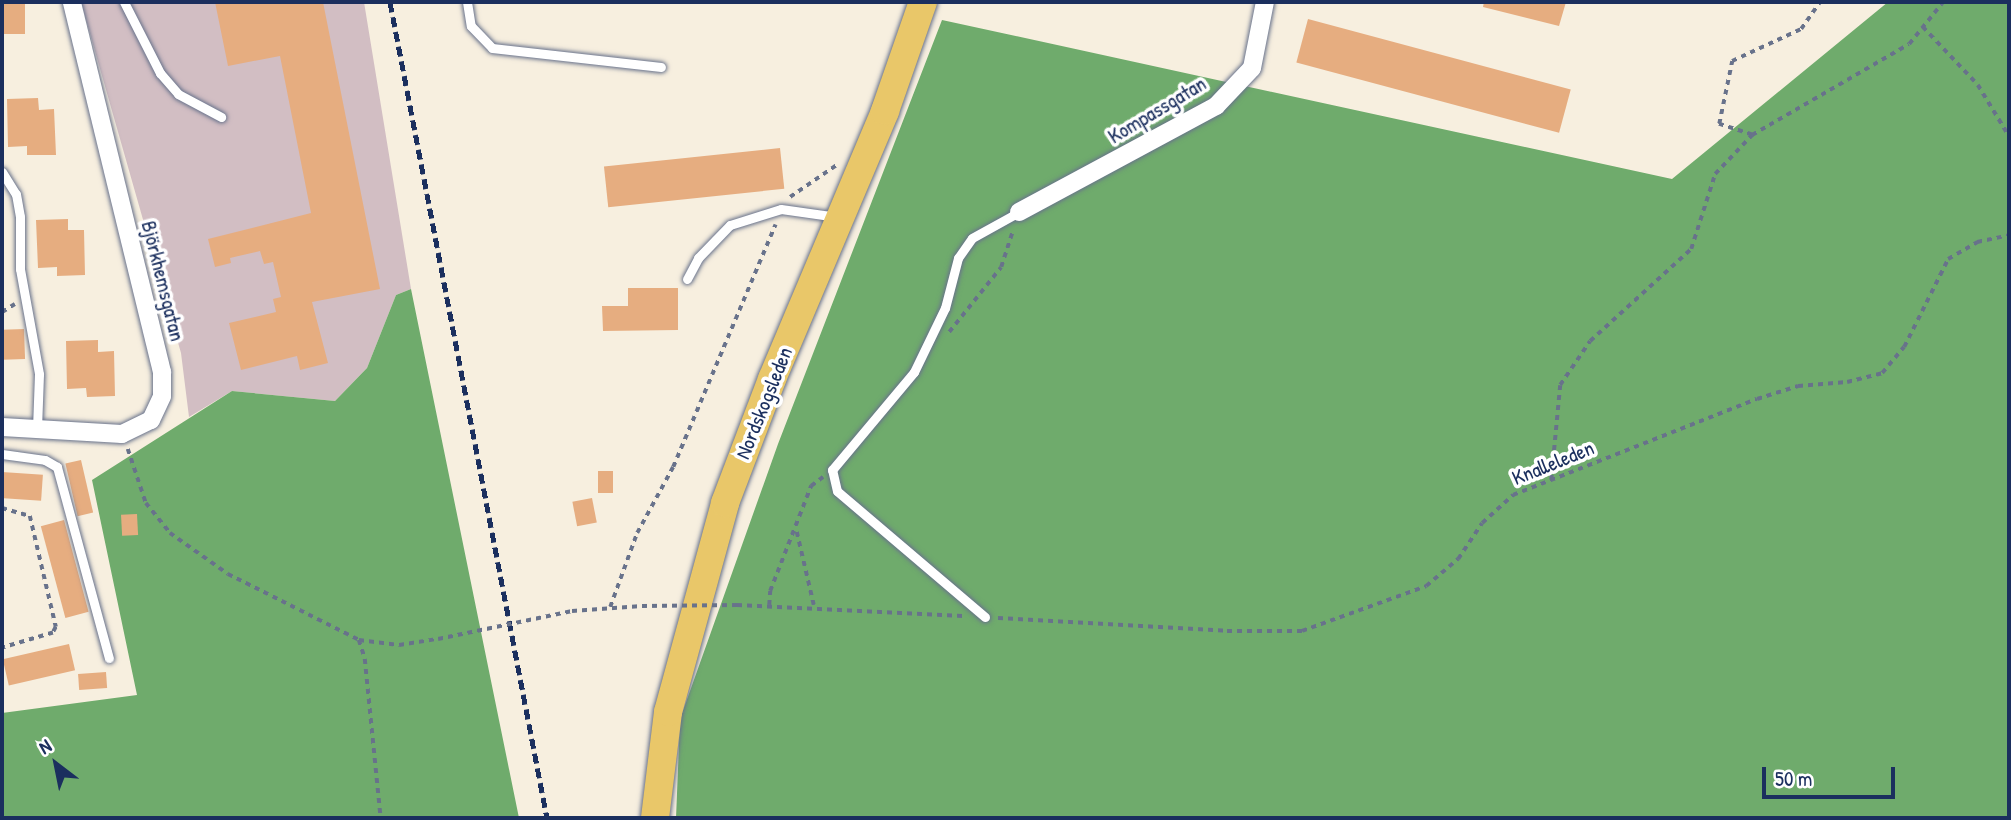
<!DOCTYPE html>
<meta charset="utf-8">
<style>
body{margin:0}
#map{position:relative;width:2011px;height:820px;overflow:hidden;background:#f7efdf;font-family:"Patrick Hand",sans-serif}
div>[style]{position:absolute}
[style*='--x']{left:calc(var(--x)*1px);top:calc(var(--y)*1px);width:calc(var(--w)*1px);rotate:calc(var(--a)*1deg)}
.industrial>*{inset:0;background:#d2bec3}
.forest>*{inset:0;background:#6fab6c}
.building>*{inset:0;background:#e6ad80;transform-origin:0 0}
.path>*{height:3.5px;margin-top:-1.75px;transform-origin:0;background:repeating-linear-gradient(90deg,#68728b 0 5px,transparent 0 10px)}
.roads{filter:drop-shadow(0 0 2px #68728b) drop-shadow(0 0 2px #68728b)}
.lane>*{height:9px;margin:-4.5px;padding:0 4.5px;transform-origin:4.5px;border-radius:4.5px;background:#fff}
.street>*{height:18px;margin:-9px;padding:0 9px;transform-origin:9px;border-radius:9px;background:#fff}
.primary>*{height:28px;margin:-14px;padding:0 14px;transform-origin:14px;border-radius:14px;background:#e9c769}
.rail>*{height:5px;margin-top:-2.5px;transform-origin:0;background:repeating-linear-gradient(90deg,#1b2f5e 0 10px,transparent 0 15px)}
.path-bridge>*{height:3.5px;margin-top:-1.75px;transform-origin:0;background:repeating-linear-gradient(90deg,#68728b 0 5px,transparent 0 10px)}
span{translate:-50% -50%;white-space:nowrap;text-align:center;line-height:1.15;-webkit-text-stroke:7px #fff;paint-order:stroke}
.street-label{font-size:21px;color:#1b2f5e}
.frame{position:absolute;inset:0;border:4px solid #1b2f5e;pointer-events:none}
.north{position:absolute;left:21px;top:729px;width:70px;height:70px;-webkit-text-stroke:5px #fff;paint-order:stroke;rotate:328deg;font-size:19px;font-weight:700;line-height:28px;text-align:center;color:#1b2f5e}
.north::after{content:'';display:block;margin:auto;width:24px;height:32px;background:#1b2f5e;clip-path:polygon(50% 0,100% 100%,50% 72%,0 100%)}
.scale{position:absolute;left:1762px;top:767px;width:133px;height:32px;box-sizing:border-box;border:4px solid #1b2f5e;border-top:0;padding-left:9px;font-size:21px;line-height:24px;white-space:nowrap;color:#1b2f5e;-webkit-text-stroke:5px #fff;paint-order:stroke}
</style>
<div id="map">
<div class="industrial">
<div style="clip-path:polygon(81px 2px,364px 2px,411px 289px,396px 295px,367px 368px,335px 401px,232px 391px,189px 417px,181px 353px)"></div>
</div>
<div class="forest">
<div style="clip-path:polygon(1888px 2px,2009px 2px,2009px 818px,676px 818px,680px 719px,778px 444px,942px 20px,1672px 179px)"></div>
<div style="clip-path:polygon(411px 289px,519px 818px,2px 818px,2px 713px,137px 695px,92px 480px,232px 391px,335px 401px,367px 368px,396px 295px)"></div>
</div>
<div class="building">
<div style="left:2px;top:2px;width:23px;height:32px"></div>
<div style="clip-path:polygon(215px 2px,323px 2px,380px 289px,312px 302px,328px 363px,300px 370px,297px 356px,241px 370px,229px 323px,276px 312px,273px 299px,281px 297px,273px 262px,264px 264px,260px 251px,230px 258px,231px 263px,215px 267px,208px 239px,311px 213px,280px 56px,228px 66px)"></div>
<div style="clip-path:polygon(1484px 2px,1566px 2px,1559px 26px,1483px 7px)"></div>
<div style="left:1308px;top:19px;width:272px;height:45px;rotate:15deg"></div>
<div style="clip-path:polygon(38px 98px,39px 110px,54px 109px,56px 155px,27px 155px,27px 146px,8px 147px,7px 99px)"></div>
<div style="left:780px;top:148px;width:41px;height:177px;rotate:84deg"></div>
<div style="clip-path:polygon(68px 219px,68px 230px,84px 230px,85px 275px,57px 276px,57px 267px,38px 268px,36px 220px)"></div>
<div style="clip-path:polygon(628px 288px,678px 288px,678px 330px,603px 331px,602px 306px,628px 306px)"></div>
<div style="left:24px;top:329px;width:30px;height:22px;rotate:88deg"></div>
<div style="clip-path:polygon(98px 340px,98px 352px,114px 351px,115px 396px,87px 397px,86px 388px,67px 389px,66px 341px)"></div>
<div style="left:81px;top:460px;width:54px;height:16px;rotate:77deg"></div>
<div style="left:598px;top:471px;width:15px;height:22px"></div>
<div style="left:2px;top:472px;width:41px;height:26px;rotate:4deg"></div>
<div style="left:592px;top:498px;width:25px;height:20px;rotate:79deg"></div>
<div style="left:137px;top:514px;width:21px;height:16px;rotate:87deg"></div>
<div style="left:64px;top:520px;width:95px;height:24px;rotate:75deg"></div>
<div style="left:69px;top:644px;width:27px;height:68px;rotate:77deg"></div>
<div style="left:106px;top:672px;width:16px;height:28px;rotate:86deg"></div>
</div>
<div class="path">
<div style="--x:1923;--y:27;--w:80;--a:46.5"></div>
<div style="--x:1978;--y:85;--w:60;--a:58.7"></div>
<div style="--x:1752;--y:135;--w:181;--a:-30.1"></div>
<div style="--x:1909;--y:44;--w:54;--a:-51"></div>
<div style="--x:790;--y:197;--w:58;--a:-34.5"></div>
<div style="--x:2;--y:312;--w:15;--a:-32"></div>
<div style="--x:949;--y:332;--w:83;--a:-51.3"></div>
<div style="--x:1001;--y:267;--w:38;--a:-72"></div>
<div style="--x:128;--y:449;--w:57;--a:71.6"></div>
<div style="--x:146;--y:503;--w:38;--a:51"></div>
<div style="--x:170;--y:533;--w:71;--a:35.3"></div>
<div style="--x:228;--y:574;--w:147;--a:26.7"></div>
<div style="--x:359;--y:640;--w:40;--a:7.1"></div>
<div style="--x:399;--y:645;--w:39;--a:-9"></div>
<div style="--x:1551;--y:480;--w:95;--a:-84.6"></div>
<div style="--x:1560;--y:385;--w:53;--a:-55.7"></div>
<div style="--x:1590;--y:341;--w:137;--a:-42.3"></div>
<div style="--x:1691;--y:249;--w:79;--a:-72.3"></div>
<div style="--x:1715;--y:174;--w:54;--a:-46.5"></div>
<div style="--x:1752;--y:135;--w:35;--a:-162"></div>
<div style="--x:1719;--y:124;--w:64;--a:-78.3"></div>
<div style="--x:1732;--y:61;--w:76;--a:-24.9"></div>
<div style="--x:1801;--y:29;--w:33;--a:-55"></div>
<div style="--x:2;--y:508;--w:29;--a:16"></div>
<div style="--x:30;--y:516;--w:114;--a:76.8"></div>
<div style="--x:56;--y:627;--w:7;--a:117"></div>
<div style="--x:53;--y:633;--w:53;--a:163.6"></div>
<div style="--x:797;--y:532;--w:75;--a:76.9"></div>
<div style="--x:737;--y:605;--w:226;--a:2.8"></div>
<div style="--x:769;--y:605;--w:14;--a:-86"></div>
<div style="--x:770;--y:591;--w:113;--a:-68.7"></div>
<div style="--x:811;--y:486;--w:15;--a:-37"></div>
<div style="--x:610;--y:607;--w:79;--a:-70"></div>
<div style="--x:637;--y:533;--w:75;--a:-61.4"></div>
<div style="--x:673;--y:467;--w:263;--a:-67.1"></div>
<div style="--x:572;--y:611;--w:70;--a:-4.1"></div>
<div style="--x:998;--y:618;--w:229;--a:3.2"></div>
<div style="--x:1227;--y:631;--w:75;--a:0"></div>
<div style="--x:1302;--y:631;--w:132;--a:-19.9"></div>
<div style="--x:1426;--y:586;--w:42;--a:-40.2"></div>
<div style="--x:1458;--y:559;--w:43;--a:-56.3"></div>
<div style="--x:1482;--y:523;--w:42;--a:-42.1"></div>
<div style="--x:1513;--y:495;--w:262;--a:-21.5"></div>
<div style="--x:1757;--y:399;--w:43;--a:-17.6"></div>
<div style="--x:1798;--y:386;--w:49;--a:-4.7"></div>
<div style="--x:1847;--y:382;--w:36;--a:-14"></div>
<div style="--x:1882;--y:373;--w:34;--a:-50"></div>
<div style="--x:1904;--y:347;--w:98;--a:-63.4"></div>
<div style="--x:1948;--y:259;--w:34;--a:-30"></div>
<div style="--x:1977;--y:242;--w:33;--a:-12"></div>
<div style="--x:359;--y:640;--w:20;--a:72"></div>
<div style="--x:365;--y:659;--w:160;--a:84.3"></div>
</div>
<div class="roads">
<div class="lane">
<div style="--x:124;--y:2;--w:80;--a:63.1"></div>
<div style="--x:160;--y:73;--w:28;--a:49"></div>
<div style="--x:178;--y:94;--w:49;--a:28.1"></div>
<div style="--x:467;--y:2;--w:24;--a:81"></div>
<div style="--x:471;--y:26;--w:30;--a:46"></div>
<div style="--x:492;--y:48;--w:170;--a:6.4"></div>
<div style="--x:2;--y:172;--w:26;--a:58"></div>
<div style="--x:16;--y:194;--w:23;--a:80"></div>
<div style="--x:20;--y:217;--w:52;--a:90"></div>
<div style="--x:20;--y:269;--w:107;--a:79.7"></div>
<div style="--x:39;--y:374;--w:54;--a:92.1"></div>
<div style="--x:687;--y:279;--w:24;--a:-62"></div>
<div style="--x:698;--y:258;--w:46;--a:-45.9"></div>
<div style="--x:730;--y:225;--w:53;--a:-17.4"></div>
<div style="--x:781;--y:209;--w:57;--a:8.1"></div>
<div style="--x:2;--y:454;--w:43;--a:7.9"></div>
<div style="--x:45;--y:460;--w:14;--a:30"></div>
<div style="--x:57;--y:467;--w:198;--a:74.8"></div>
<div style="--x:985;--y:617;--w:194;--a:-139.6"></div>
<div style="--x:837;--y:491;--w:22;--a:-103"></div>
<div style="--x:832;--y:470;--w:128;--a:-50.1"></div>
<div style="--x:914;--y:372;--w:71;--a:-64.2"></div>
<div style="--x:945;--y:308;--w:52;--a:-75.4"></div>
<div style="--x:958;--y:258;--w:24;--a:-55"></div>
<div style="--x:972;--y:238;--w:54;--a:-29"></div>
</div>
<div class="street">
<div style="--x:1019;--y:212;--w:224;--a:-28.3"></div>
<div style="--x:1216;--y:106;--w:52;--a:-46.5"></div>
<div style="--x:1252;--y:68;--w:67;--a:-78.9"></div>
<div style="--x:2;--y:427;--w:120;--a:3.3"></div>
<div style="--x:122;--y:434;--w:32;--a:-26"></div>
<div style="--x:151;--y:420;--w:26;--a:-65"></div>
<div style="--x:162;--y:396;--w:24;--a:-90"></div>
<div style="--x:162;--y:372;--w:381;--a:-103.7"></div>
</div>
<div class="primary">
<div style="--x:655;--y:818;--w:107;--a:-83"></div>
<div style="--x:668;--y:712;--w:217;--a:-74.7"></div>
<div style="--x:725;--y:503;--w:133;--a:-69.2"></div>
<div style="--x:772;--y:379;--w:291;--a:-67.1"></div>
<div style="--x:885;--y:111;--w:115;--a:-70.8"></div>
</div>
</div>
<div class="rail">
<div style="--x:390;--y:2;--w:831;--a:79.11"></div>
</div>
<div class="path-bridge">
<div style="--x:642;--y:606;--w:95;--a:-0.6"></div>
<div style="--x:438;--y:639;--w:137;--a:-11.8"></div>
</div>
<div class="street-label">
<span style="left:1157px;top:110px;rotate:-31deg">Kompassgatan</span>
<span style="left:163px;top:281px;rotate:76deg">Björkhemsgatan</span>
<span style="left:764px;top:403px;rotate:-68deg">Nordskogsleden</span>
<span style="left:1553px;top:463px;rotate:-22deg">Knalleleden</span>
</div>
<div class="frame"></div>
<div class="north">N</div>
<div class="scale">50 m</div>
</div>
